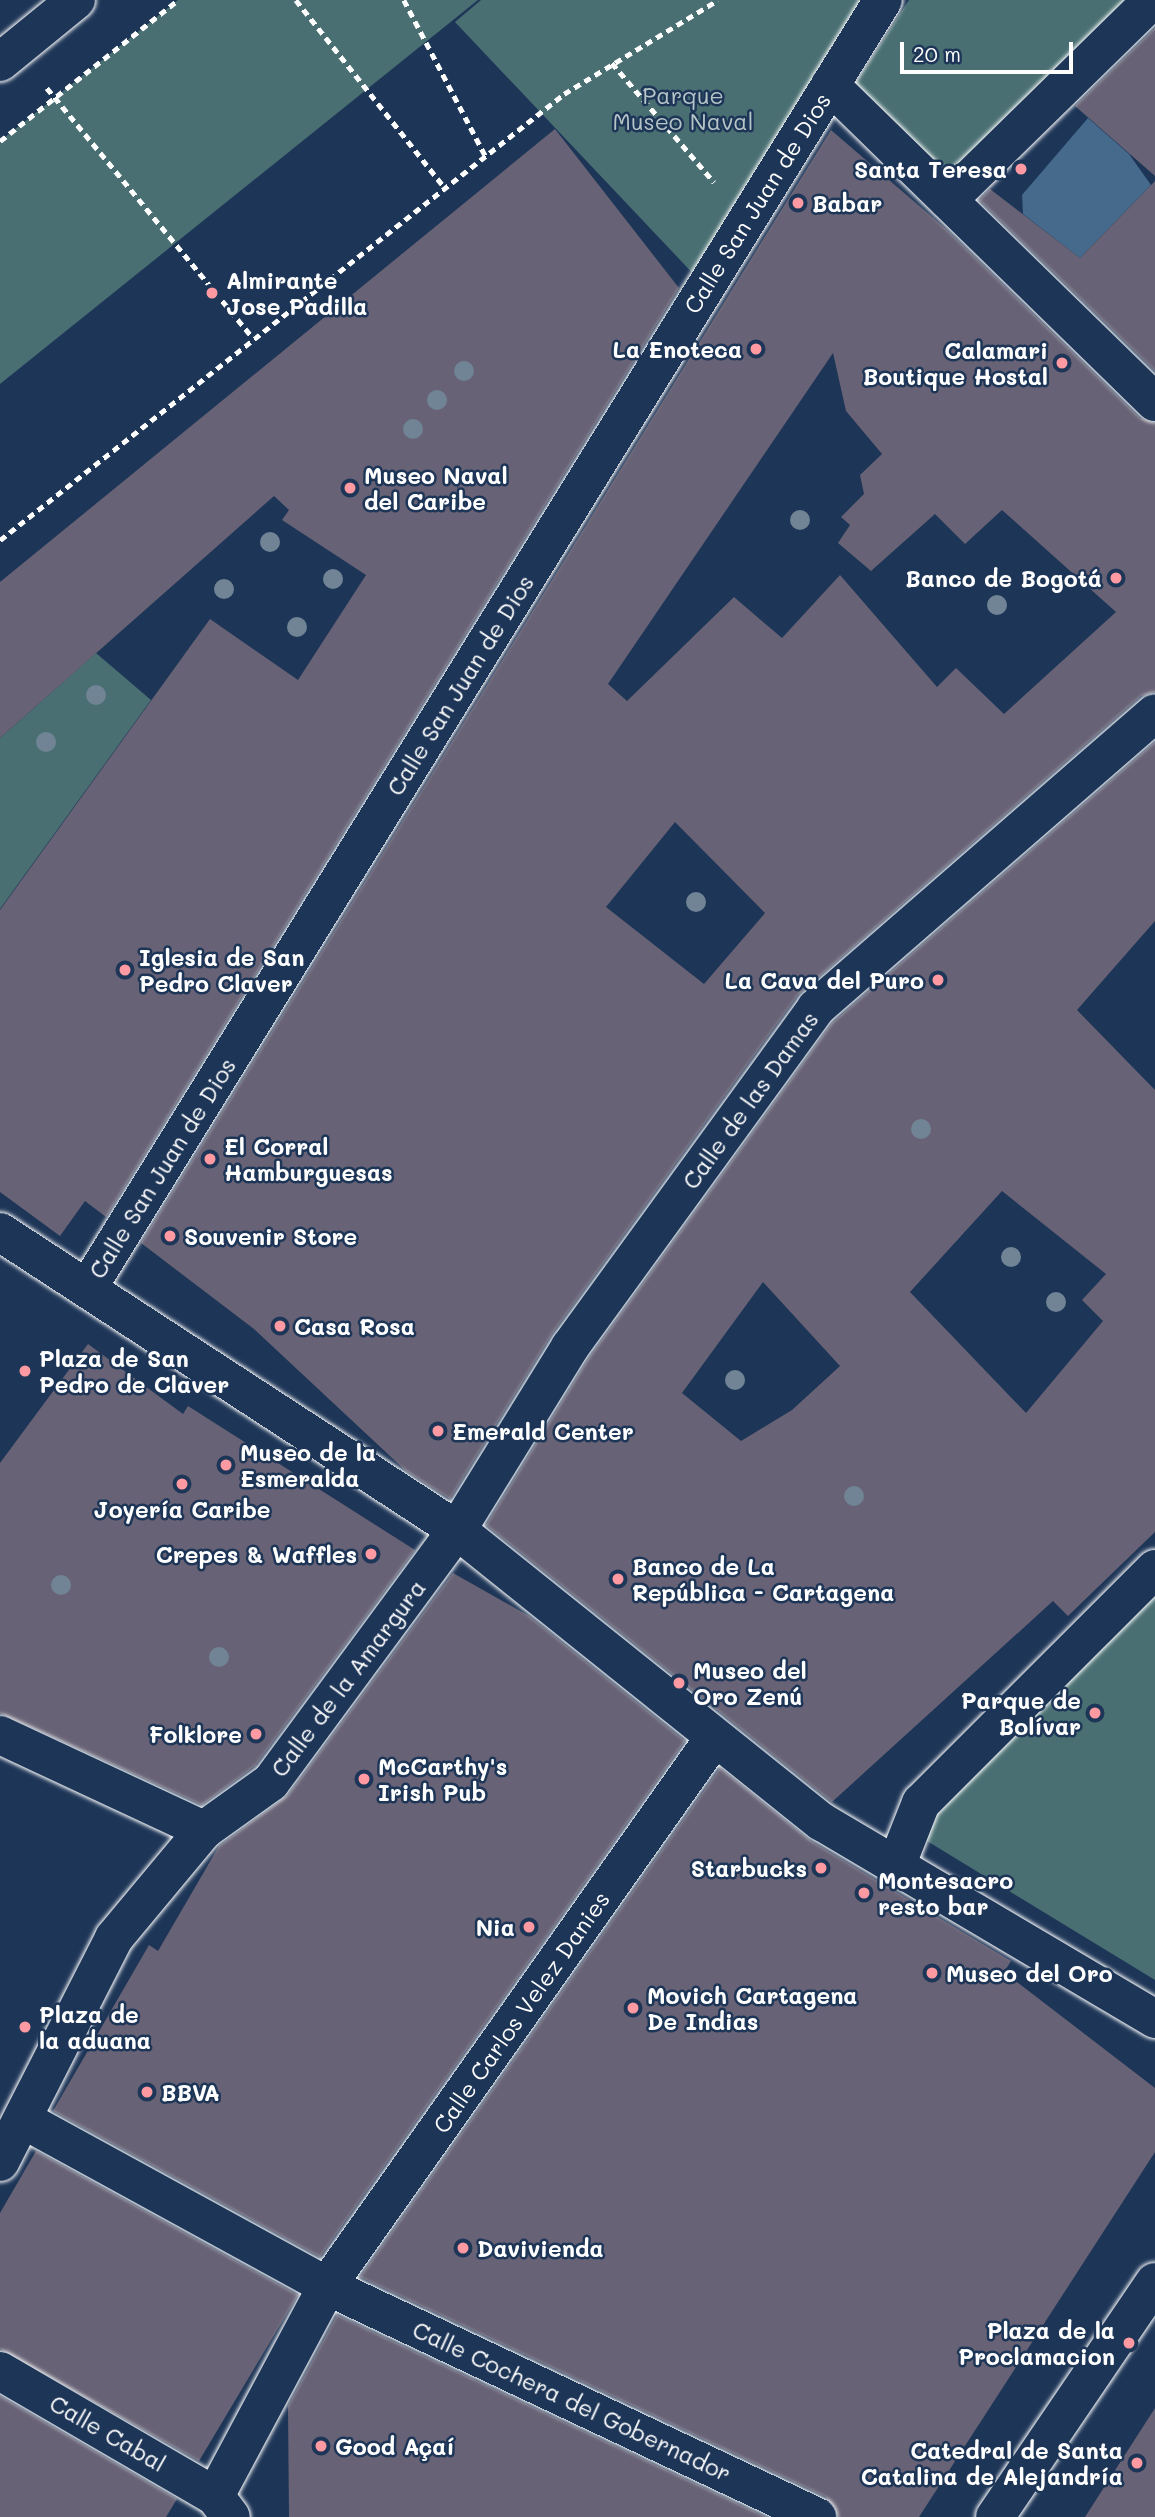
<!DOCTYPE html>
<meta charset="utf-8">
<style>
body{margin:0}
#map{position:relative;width:1155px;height:2517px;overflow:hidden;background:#1d3557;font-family:Mali,sans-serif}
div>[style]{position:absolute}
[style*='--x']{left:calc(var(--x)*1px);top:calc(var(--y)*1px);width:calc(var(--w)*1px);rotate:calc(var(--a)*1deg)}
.green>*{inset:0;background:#496f72}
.water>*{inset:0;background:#456a8c}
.building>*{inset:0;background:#676275}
.path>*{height:4.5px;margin-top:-2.25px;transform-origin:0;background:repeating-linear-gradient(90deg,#fff 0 7px,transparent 0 12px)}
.roads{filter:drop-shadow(0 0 2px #fff) drop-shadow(0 0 2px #fff)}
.minor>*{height:38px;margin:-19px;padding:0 19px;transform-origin:19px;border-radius:19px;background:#1d3557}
.trees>*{width:20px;height:20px;margin:-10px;border-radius:50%;background:#718495}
.dots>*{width:19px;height:19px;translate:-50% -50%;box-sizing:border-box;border:4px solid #1d3557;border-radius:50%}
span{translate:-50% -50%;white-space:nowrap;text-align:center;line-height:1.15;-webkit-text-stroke:5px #1d3557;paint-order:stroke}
.park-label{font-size:23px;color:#b6c5c7}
.poi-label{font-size:23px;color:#fff;font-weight:700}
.right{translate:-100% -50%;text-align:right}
.left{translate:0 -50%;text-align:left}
.street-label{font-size:23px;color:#fff}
.scale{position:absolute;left:900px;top:42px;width:173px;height:32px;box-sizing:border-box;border:4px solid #fff;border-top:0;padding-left:9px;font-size:21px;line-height:24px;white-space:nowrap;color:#fff;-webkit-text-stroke:5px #1d3557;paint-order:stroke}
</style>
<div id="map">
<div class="green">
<div style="clip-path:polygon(178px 0,478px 0,0 384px,0 141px)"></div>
<div style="clip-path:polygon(481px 0,879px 0,700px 281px,455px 22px)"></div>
<div style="clip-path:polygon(909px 0,1133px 0,958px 182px,850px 91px)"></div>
<div style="clip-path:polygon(96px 653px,151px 700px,0 909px,0 738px)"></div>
<div style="clip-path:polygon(1155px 1592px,1155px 1980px,914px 1833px)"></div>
</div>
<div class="water">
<div style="clip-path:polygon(1088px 118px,1129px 154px,1151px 185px,1080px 258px,1023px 214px,1022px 195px)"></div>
</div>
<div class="building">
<div style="clip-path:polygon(1155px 28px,1155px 176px,1075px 106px)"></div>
<div style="clip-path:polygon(555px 129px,679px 288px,106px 1217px,85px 1201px,60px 1236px,0 1192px,0 910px,210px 619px,298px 680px,366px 575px,282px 520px,289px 510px,274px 496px,0 738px,0 582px)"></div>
<div style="clip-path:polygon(evenodd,831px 130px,946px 229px,1140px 418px,1155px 423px,1155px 692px,1141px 696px,798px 995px,552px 1334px,450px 1499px,406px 1471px,254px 1329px,141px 1243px,831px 130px,833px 353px,846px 411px,882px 454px,860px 475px,864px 494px,841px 517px,850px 525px,838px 543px,871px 571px,935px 514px,965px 544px,1002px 510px,1116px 612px,1004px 714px,956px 668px,937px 687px,840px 575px,782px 638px,734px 597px,627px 701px,608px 684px,833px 353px,831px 130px,675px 822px,765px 913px,704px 984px,606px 907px,675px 822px)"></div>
<div style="clip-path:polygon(1155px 181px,1155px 371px,979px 200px,990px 189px,1080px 258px)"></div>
<div style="clip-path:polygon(evenodd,1155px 742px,1155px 921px,1077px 1010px,1155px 1090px,1155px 1532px,1068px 1616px,1053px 1601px,832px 1802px,486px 1525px,588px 1359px,832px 1023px,1155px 742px,1002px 1191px,1106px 1274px,1082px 1300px,1103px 1321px,1026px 1413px,910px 1292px,1002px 1191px,1155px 742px,763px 1282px,840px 1366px,792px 1410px,741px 1441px,682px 1393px,763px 1282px)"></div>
<div style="clip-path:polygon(88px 1344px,183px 1414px,188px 1406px,415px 1550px,255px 1766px,202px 1805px,0 1713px,0 1463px)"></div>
<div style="clip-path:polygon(453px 1573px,529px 1616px,685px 1741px,320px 2257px,53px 2111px,149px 1945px,158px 1951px,219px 1846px,288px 1795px)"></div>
<div style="clip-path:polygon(720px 1768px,811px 1841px,1011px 1961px,1004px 1972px,1155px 2088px,1155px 2152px,919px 2517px,839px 2517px,826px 2497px,360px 2277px)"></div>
<div style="clip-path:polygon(36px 2151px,298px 2295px,199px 2461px,0 2349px,0 2213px)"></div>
<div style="clip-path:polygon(337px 2315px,766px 2517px,289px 2517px,288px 2406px)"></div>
<div style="clip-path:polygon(0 2396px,177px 2499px,166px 2517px,0 2517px)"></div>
<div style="clip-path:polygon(1155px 2408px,1155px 2517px,1085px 2517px)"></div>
</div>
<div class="path">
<div style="--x:296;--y:0;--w:238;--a:51.6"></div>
<div style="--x:404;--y:0;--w:177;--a:62.4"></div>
<div style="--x:612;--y:63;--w:157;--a:49.4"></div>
<div style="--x:47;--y:88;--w:324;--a:50.5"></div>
<div style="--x:0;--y:141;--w:227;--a:-38.4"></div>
<div style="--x:0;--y:540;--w:719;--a:-38.34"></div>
<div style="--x:564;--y:94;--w:180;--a:-31.4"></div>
</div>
<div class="roads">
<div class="minor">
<div style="--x:0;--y:62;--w:98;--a:-39.2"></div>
<div style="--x:830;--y:85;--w:454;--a:44.3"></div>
<div style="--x:948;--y:200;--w:286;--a:-44.4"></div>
<div style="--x:0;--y:1232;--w:546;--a:33.11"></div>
<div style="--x:457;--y:1530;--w:467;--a:38.7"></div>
<div style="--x:822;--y:1822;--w:387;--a:30.6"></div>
<div style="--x:89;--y:1286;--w:1511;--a:-58.31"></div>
<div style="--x:0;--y:1735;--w:225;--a:25"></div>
<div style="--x:896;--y:1866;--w:68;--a:-68.4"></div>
<div style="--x:921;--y:1803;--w:331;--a:-45"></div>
<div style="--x:24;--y:2120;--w:345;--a:28.7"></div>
<div style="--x:327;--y:2286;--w:542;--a:25.24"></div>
<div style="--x:0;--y:2162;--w:251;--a:-63"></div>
<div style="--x:114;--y:1938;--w:141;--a:-50.2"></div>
<div style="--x:204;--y:1830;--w:82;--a:-35.6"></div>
<div style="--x:271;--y:1782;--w:313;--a:-53.6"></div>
<div style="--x:457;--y:1530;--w:215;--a:-58.3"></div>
<div style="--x:570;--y:1347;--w:419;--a:-54"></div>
<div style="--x:816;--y:1008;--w:449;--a:-41"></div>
<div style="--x:0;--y:2371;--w:249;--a:30.2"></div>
<div style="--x:215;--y:2496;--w:26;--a:53"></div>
<div style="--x:215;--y:2496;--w:238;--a:-61.9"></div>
<div style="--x:327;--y:2286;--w:671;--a:-54.77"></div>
<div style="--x:995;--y:2517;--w:284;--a:-55.8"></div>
</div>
</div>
<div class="trees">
<div style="left:464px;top:371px"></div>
<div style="left:437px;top:400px"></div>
<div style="left:413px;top:429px"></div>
<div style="left:800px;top:520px"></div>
<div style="left:270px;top:542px"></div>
<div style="left:333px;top:579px"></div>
<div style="left:224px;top:589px"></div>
<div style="left:997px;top:605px"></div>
<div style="left:297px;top:627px"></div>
<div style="left:96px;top:695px"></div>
<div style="left:46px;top:742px"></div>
<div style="left:696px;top:902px"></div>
<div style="left:921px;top:1129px"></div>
<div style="left:1011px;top:1257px"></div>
<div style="left:1056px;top:1302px"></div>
<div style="left:735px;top:1380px"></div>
<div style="left:854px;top:1496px"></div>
<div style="left:61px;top:1585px"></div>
<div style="left:219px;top:1657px"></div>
</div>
<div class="dots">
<div style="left:1021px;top:169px;background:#ff9aa2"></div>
<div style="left:798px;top:203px;background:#ff9aa2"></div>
<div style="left:212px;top:293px;background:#ff9aa2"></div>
<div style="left:756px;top:349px;background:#ff9aa2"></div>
<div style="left:1062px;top:363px;background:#ff9aa2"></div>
<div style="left:350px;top:488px;background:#ff9aa2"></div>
<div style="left:1116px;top:578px;background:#ff9aa2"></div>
<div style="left:125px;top:970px;background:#ff9aa2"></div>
<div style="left:938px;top:980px;background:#ff9aa2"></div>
<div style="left:210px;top:1159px;background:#ff9aa2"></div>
<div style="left:170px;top:1236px;background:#ff9aa2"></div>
<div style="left:280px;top:1326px;background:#ff9aa2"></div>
<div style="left:25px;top:1371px;background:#ff9aa2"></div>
<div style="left:438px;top:1431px;background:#ff9aa2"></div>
<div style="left:226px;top:1465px;background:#ff9aa2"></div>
<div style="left:182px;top:1484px;background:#ff9aa2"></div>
<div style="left:371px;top:1554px;background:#ff9aa2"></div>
<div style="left:618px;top:1579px;background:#ff9aa2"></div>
<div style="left:679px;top:1683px;background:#ff9aa2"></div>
<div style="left:1095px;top:1713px;background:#ff9aa2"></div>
<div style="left:256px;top:1734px;background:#ff9aa2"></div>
<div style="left:364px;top:1779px;background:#ff9aa2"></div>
<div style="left:821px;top:1868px;background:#ff9aa2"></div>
<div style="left:864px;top:1893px;background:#ff9aa2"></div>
<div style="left:529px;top:1927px;background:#ff9aa2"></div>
<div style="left:932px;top:1973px;background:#ff9aa2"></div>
<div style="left:633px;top:2008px;background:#ff9aa2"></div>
<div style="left:25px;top:2027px;background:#ff9aa2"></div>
<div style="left:147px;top:2092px;background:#ff9aa2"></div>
<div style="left:463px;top:2248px;background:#ff9aa2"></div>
<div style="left:1129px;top:2343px;background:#ff9aa2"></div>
<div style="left:321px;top:2446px;background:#ff9aa2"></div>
<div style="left:1137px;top:2463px;background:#ff9aa2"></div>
</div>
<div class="park-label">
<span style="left:683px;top:108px">Parque<br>Museo Naval</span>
</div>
<div class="poi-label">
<span class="right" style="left:1007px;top:169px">Santa Teresa</span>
<span class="left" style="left:812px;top:203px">Babar</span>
<span class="left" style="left:226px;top:293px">Almirante<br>Jose Padilla</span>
<span class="right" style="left:742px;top:349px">La Enoteca</span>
<span class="right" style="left:1048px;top:363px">Calamari<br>Boutique Hostal</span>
<span class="left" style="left:364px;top:488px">Museo Naval<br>del Caribe</span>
<span class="right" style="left:1102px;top:578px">Banco de Bogotá</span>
<span class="left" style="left:139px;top:970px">Iglesia de San<br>Pedro Claver</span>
<span class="right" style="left:924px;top:980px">La Cava del Puro</span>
<span class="left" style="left:224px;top:1159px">El Corral<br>Hamburguesas</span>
<span class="left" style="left:184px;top:1236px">Souvenir Store</span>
<span class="left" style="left:294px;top:1326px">Casa Rosa</span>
<span class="left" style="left:39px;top:1371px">Plaza de San<br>Pedro de Claver</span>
<span class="left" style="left:452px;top:1431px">Emerald Center</span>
<span class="left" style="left:240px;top:1465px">Museo de la<br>Esmeralda</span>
<span style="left:182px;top:1509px">Joyería Caribe</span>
<span class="right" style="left:357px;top:1554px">Crepes &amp; Waffles</span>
<span class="left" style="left:632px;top:1579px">Banco de La<br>República - Cartagena</span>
<span class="left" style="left:693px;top:1683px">Museo del<br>Oro Zenú</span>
<span class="right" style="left:1081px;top:1713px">Parque de<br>Bolívar</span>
<span class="right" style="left:242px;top:1734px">Folklore</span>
<span class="left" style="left:378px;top:1779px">McCarthy's<br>Irish Pub</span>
<span class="right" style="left:807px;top:1868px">Starbucks</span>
<span class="left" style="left:878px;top:1893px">Montesacro<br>resto bar</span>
<span class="right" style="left:515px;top:1927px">Nia</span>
<span class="left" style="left:946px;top:1973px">Museo del Oro</span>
<span class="left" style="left:647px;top:2008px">Movich Cartagena<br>De Indias</span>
<span class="left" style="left:39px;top:2027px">Plaza de<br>la aduana</span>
<span class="left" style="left:161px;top:2092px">BBVA</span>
<span class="left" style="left:477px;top:2248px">Davivienda</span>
<span class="right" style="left:1115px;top:2343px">Plaza de la<br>Proclamacion</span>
<span class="left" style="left:335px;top:2446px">Good Açaí</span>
<span class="right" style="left:1123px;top:2463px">Catedral de Santa<br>Catalina de Alejandría</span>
</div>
<div class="street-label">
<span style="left:757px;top:203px;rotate:-58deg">Calle San Juan de Dios</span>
<span style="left:460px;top:685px;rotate:-58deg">Calle San Juan de Dios</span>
<span style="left:750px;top:1100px;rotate:-54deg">Calle de las Damas</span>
<span style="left:162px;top:1168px;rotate:-58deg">Calle San Juan de Dios</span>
<span style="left:348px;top:1678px;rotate:-53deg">Calle de la Amargura</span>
<span style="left:521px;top:2012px;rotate:-55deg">Calle Carlos Velez Danies</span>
<span style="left:572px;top:2401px;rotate:25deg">Calle Cochera del Gobernador</span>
<span style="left:108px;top:2433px;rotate:30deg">Calle Cabal</span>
</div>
<div class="scale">20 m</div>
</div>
